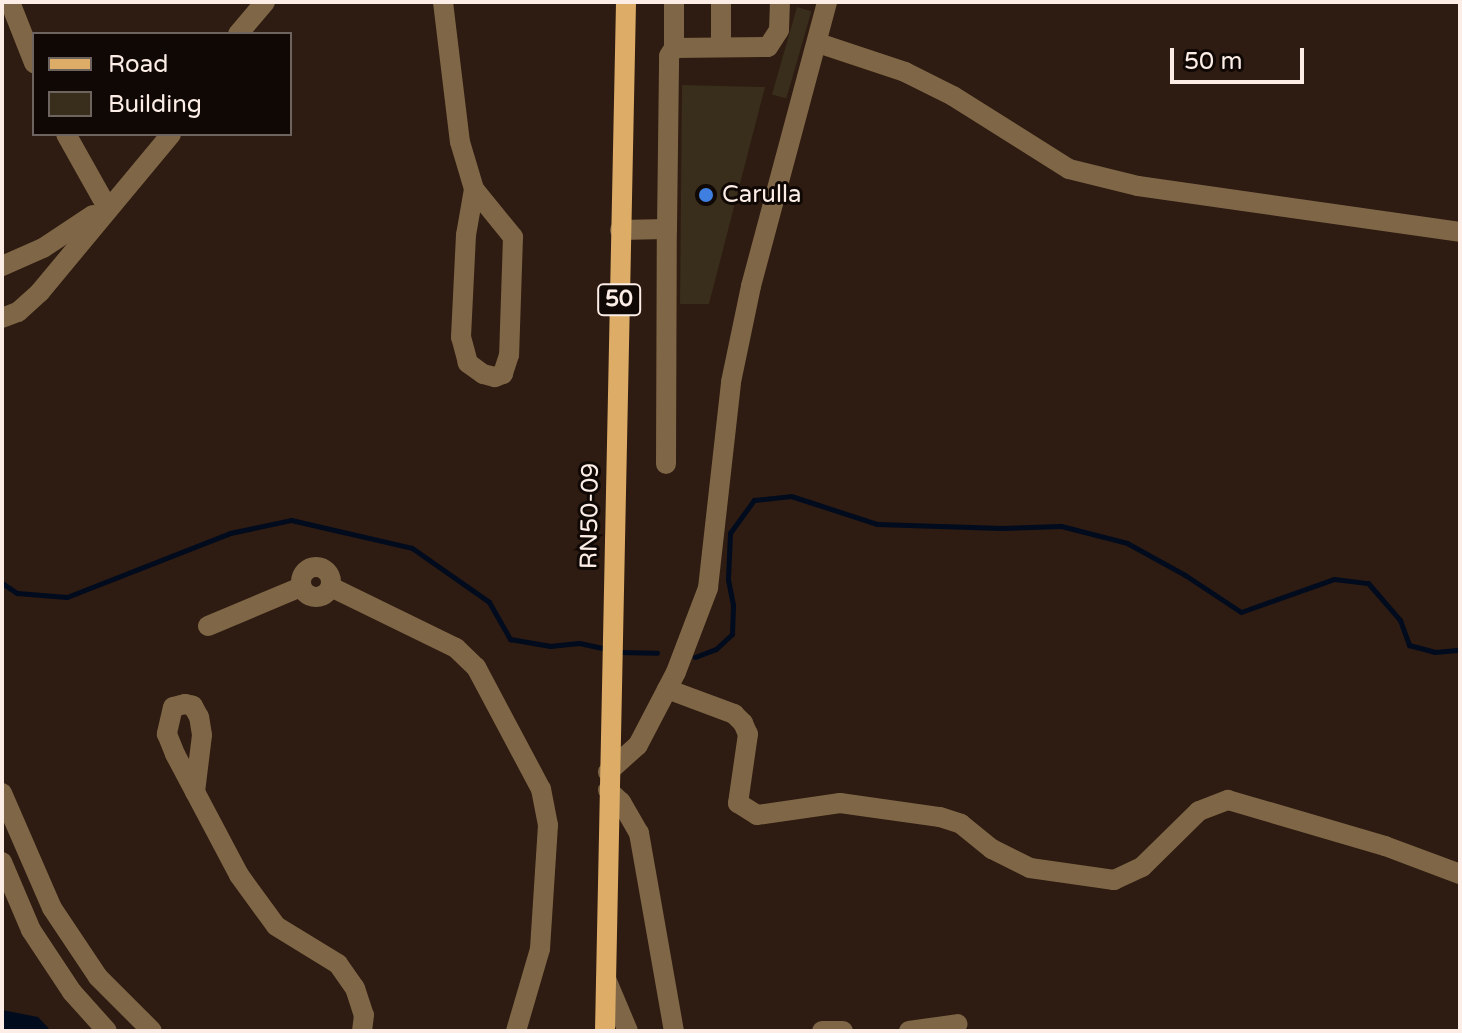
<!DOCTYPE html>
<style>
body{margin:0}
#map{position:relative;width:1462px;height:1033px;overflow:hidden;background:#2e1b11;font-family:"Varela Round",sans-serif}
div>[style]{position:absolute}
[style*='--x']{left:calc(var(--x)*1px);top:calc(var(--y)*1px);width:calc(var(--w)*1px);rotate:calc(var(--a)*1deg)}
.water>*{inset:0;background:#000b1e}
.stream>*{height:5px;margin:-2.5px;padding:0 2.5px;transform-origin:2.5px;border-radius:2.5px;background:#000b1e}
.building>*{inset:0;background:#392d1b;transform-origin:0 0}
.minor>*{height:20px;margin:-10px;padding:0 10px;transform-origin:10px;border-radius:10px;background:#7e6646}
.minor>.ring{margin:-10px;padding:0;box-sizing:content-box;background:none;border:20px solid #7e6646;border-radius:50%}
.major>*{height:20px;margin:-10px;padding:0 10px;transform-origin:10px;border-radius:10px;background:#ddac66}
.dots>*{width:22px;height:22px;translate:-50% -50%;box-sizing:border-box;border:4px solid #100805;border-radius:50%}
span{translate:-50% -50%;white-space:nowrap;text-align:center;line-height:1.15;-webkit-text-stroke:6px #100805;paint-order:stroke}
.shield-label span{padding:2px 6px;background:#100805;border:2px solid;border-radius:6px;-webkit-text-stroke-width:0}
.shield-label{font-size:22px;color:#fceee7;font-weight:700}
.poi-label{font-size:24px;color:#fceee7}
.left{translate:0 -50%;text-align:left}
.street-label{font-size:24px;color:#fceee7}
.frame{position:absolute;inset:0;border:4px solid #fceee7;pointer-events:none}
.legend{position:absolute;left:32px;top:32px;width:260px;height:104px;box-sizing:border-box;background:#100805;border:2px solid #6e645f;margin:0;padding:10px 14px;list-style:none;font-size:24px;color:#fceee7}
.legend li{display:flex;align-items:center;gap:16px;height:40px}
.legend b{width:40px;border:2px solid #6e645f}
.scale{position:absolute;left:1170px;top:48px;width:134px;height:36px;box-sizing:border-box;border:4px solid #fceee7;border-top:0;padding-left:10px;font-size:24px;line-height:28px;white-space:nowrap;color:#fceee7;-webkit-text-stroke:6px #100805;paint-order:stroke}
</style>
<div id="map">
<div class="water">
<div style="clip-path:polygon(2px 1010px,38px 1017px,51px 1031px,2px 1031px)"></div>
</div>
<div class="stream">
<div style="--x:2;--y:583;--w:18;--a:34"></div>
<div style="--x:17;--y:593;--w:50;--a:4.6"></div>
<div style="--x:67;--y:597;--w:175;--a:-21.4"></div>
<div style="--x:230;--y:533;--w:62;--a:-12"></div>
<div style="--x:291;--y:520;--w:124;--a:13"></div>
<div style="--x:412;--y:548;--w:94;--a:35"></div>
<div style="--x:489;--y:602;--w:43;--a:60.4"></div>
<div style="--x:510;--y:639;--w:41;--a:9.9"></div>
<div style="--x:550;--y:646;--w:29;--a:-6"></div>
<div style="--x:579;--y:643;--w:30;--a:12"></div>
<div style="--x:618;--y:652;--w:39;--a:1"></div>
<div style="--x:695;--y:657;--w:22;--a:-21"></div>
<div style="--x:716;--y:649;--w:22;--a:-43"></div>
<div style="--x:732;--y:634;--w:29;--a:-88"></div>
<div style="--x:733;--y:605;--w:26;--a:-101"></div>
<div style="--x:728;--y:579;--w:46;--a:-87.5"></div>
<div style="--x:730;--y:533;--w:41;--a:-54"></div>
<div style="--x:754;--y:500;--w:37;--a:-6"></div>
<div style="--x:791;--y:496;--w:90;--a:18"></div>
<div style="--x:877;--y:524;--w:125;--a:1.8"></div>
<div style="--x:1002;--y:528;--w:59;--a:-1.9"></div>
<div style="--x:1061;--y:526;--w:68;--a:14.4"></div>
<div style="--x:1127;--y:543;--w:66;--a:28.9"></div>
<div style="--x:1185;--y:575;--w:67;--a:33.5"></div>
<div style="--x:1241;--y:612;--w:99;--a:-19.5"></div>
<div style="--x:1334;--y:579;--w:34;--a:7"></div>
<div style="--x:1368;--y:583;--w:49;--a:49.1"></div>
<div style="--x:1400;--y:620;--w:27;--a:70"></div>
<div style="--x:1409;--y:645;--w:27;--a:15"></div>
<div style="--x:1435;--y:652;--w:25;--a:-5"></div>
</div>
<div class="building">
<div style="left:797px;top:7px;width:15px;height:91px;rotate:16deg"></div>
<div style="clip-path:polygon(682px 85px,765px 87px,709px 304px,680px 304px)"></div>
</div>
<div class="minor">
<div style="--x:10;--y:2;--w:66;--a:68.5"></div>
<div style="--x:443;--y:2;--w:141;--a:83.1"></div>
<div style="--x:460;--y:142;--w:49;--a:73.4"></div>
<div style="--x:474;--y:189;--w:62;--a:50.9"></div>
<div style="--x:513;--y:237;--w:118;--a:91.9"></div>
<div style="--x:509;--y:355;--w:20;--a:108"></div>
<div style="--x:503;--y:374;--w:9;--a:159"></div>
<div style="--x:495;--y:377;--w:12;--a:-166"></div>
<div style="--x:483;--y:374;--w:19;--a:-144"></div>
<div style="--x:468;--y:363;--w:27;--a:-105"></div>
<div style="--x:461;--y:337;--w:102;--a:-87.2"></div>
<div style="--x:466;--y:235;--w:47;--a:-80.1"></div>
<div style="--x:674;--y:2;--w:46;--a:90"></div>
<div style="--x:721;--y:2;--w:45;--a:90"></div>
<div style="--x:238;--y:34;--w:42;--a:-49.8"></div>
<div style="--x:818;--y:43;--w:92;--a:18.4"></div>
<div style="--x:905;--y:72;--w:54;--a:26.6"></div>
<div style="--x:953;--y:96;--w:137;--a:32.2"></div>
<div style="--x:1069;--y:169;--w:71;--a:13.8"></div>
<div style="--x:1138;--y:186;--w:325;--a:8.1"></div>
<div style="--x:66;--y:134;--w:84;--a:60.7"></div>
<div style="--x:620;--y:230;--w:47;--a:-1.2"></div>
<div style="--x:667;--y:229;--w:173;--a:-89.3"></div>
<div style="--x:669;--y:56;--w:9;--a:-58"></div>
<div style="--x:674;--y:48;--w:94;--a:-0.6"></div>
<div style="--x:768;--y:47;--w:20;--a:-57"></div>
<div style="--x:779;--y:30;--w:28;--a:-88"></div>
<div style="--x:2;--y:266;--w:45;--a:-23.7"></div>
<div style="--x:43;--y:248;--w:60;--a:-33.4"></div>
<div style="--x:2;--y:318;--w:17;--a:-21"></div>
<div style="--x:18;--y:312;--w:30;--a:-42"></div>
<div style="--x:40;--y:292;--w:205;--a:-50.3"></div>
<div style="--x:666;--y:464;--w:235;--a:-89.8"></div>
<div class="ring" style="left:301px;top:567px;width:10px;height:10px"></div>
<div style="--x:331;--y:587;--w:139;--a:26"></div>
<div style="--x:456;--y:648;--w:28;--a:44"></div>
<div style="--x:476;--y:667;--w:138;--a:62"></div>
<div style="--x:541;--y:789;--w:37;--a:79"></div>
<div style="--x:548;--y:825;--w:124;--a:93.7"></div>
<div style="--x:540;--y:949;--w:85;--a:106.3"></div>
<div style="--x:208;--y:626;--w:101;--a:-22.8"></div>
<div style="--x:667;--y:689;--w:72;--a:20.5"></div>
<div style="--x:734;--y:714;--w:13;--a:45"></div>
<div style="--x:743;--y:723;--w:12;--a:66"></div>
<div style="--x:748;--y:734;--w:70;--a:98.2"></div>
<div style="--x:738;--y:803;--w:22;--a:32"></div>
<div style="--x:757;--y:815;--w:84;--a:-8.2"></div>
<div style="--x:840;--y:803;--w:101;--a:8"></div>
<div style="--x:940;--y:817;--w:22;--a:18"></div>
<div style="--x:961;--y:824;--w:40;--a:39"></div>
<div style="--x:992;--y:849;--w:42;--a:26.6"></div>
<div style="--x:1030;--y:868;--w:85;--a:8.1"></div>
<div style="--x:1114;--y:880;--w:31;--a:-25"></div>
<div style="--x:1142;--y:867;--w:80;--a:-44.5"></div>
<div style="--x:1199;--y:811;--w:31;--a:-21"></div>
<div style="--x:1228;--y:800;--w:164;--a:16.3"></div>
<div style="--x:1385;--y:846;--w:80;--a:20.5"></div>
<div style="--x:608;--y:772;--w:40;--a:-42"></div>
<div style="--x:638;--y:745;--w:82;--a:-62.5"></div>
<div style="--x:676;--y:672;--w:90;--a:-69.1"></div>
<div style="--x:708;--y:588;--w:207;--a:-83.6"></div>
<div style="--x:731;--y:382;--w:98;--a:-78.2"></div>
<div style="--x:751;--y:286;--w:294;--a:-75"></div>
<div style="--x:608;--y:790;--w:18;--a:43"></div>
<div style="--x:621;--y:802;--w:36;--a:60"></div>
<div style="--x:639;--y:833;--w:201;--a:80"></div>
<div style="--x:195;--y:792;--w:57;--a:-83"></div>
<div style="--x:202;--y:735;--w:18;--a:-99"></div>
<div style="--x:199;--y:717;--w:13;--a:-119"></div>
<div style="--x:193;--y:706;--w:8;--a:-166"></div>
<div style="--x:185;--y:704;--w:12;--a:166"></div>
<div style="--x:173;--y:707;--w:28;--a:103"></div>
<div style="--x:167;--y:734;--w:22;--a:68"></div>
<div style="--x:175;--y:754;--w:137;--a:62.1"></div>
<div style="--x:239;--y:875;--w:63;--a:54"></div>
<div style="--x:276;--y:926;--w:73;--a:31.5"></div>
<div style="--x:338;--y:964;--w:29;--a:55"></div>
<div style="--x:355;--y:988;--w:28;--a:72"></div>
<div style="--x:364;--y:1015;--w:16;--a:97"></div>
<div style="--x:2;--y:793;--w:125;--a:66.5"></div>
<div style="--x:52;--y:908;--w:83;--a:56.3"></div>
<div style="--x:98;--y:977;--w:76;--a:45"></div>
<div style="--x:2;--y:862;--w:74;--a:66.9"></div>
<div style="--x:31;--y:930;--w:74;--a:56.5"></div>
<div style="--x:72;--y:992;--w:52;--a:48.1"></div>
<div style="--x:606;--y:979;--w:56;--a:67.1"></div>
<div style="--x:822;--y:1031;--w:21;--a:0"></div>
<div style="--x:909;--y:1031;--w:49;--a:-8.1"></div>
</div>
<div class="major">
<div style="--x:605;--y:1031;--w:1029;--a:-88.83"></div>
</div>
<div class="dots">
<div style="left:706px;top:195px;background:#3f7fe0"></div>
</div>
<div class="shield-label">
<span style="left:619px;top:300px">50</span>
</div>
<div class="poi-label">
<span class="left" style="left:722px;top:195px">Carulla</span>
</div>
<div class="street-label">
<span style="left:590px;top:516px;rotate:-89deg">RN50-09</span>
</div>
<div class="frame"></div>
<ul class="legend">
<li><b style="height:10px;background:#ddac66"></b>Road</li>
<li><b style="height:22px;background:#392d1b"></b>Building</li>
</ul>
<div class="scale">50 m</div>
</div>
